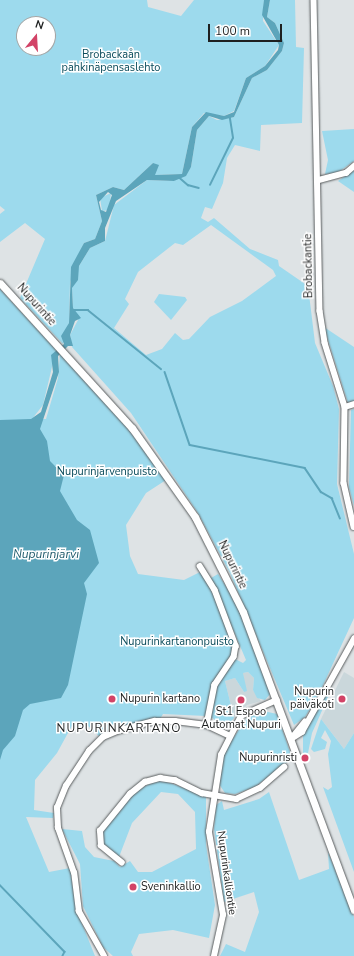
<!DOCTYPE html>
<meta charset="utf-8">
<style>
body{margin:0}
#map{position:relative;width:354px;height:956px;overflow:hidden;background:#dee3e5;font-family:"Nunito Sans",sans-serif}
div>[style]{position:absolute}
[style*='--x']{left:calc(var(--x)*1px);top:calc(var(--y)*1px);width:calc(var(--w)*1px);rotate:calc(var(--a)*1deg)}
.built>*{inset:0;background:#cad7db}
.green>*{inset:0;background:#9ddaed}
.water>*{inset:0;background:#5ca5bb}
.stream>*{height:1.5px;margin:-0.75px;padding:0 0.75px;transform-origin:0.75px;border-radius:0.75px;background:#5ca5bb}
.roads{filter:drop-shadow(0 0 1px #595d5e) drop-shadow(0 0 1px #595d5e)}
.minor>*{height:5.5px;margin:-2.75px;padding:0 2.75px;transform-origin:2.75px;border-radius:2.75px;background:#fff}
.major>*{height:7px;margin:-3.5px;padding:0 3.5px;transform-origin:3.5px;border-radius:3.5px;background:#fff}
.dots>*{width:11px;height:11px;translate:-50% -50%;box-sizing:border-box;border:2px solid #fff;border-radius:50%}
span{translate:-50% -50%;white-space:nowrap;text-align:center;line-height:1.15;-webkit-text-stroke:3px #fff;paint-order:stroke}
.park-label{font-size:11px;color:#094b5b}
.street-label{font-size:11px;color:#1e2020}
.poi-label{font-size:11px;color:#1e2020}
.right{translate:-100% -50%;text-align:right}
.left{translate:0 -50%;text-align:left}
.water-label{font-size:12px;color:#225d6e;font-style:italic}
.neighbourhood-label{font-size:12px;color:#1e2020;letter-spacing:1px}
.north{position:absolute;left:16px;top:16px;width:40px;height:40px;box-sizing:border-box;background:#fff;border:1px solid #a5a6a6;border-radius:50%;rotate:18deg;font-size:11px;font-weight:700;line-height:16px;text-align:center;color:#1e2020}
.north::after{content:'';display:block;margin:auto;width:14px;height:18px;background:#d24367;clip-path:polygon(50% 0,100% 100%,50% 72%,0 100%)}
.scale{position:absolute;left:208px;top:24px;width:74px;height:18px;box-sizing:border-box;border:2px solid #1e2020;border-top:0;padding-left:5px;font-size:12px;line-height:14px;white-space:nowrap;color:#1e2020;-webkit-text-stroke:3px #fff;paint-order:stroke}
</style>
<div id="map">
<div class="built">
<div style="clip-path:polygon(248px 672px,254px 678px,253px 690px,261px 701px,247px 705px,234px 718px,225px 681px,235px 678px,244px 692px,243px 673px)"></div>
<div style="clip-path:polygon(344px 672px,354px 678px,354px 733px,344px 749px,321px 719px)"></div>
</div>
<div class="green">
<div style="clip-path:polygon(evenodd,0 0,147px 0,148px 7px,181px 16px,194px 0,264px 0,263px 21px,279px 45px,265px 66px,246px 78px,234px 111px,224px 116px,204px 113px,192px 127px,182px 174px,155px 175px,153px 163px,124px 190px,113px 187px,96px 195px,102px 221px,95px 239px,84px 243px,77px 258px,70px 283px,69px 323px,63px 344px,20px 298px,45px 239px,25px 223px,0 242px,0 214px,5px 210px,0 206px,0 0,24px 24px,48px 24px,48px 48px,24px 48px,24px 24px)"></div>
<div style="clip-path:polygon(evenodd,270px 0,295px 0,296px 47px,304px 48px,302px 123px,261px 125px,260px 151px,235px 145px,227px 158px,223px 183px,212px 209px,205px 207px,201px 218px,208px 222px,214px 218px,250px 249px,278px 260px,279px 266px,308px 286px,315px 343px,333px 386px,339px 409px,337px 484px,354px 554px,354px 618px,318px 696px,305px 717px,294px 725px,230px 573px,198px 513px,131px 413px,72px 347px,70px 335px,78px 320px,73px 308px,72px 288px,79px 266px,90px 248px,105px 241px,114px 205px,147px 180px,174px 181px,191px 167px,197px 130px,209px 116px,217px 120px,234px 117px,252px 78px,267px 70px,282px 51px,284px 43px,275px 23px,267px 17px,270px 0,211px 225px,273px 270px,276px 276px,242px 301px,210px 317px,189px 339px,183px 340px,175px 333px,162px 349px,146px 355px,114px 328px,129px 304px,125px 299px,138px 272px,175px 243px,183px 245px,211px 225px)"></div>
<div style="clip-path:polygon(354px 129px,354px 161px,337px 173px,325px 174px,328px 160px,322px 131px)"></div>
<div style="clip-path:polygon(354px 170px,354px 192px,338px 181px)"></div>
<div style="clip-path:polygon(111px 193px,109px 210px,102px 211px,100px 198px)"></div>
<div style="clip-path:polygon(0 289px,56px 350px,43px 405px,32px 419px,46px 419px,58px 378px,60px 354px,125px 425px,166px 480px,146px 493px,126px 525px,130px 556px,138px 574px,184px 580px,202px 571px,212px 589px,234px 645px,231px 658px,214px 681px,206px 716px,163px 714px,160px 719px,119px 728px,100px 737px,86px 724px,74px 722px,57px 753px,35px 780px,34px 810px,54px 813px,53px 818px,26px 817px,49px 872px,70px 868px,76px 909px,95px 956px,0 956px)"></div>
<div style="clip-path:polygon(159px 294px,185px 297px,187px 300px,171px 320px,154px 302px)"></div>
<div style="clip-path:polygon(324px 327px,354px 347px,354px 402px,348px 403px)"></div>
<div style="clip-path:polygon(354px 409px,354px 506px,349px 487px,351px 410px)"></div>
<div style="clip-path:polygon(218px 574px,236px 602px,271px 693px,265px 700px,257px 698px,253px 690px,254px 678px,248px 672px,243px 673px,247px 691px,244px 692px,235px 678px,225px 681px,234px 718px,226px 728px,211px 717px,217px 685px,235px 659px,243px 663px,246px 660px,211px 578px)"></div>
<div style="clip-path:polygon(326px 692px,329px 695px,312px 733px,308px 753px,303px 755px,303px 736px)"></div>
<div style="clip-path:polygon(259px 710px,277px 714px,292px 758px,255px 787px,235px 794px,225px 793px,219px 784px,225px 750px,249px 715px)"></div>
<div style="clip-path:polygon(321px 719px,344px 749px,354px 733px,354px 872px,323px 787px,328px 790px,332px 787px,328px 754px,331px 741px,325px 730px,321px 738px,327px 742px,325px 749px,314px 752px,311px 749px)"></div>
<div style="clip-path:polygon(159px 779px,206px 796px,206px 845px,215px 905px,209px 938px,173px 930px,139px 934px,131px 952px,133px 956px,113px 956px,103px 947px,83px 906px,80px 864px,62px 829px,82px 831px,85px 847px,94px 857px,114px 861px,120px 867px,130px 861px,138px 872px,152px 872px,196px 849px,195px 812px,178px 794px,161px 792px,132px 823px,119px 857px,102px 844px,102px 832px,134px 792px)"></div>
<div style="clip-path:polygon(269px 792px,299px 880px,329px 869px,328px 852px,354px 917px,354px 956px,220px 956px,226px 944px,245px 952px,259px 912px,254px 892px,224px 902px,214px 829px,216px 805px,222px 801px,224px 810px,259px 799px)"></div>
</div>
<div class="water">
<div style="clip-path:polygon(evenodd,264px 0,270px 0,267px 17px,275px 23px,284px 43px,282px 51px,267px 70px,252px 78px,234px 117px,222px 120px,209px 116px,197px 130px,191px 167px,186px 176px,174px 181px,147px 180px,116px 201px,105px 228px,105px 241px,90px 248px,79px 266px,78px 280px,72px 288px,73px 308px,81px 318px,75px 321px,70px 335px,73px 346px,68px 346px,58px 356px,59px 372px,40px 429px,47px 441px,50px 461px,64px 475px,60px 491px,77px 520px,90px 530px,99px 563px,84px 583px,87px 594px,68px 685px,61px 698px,30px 704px,23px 710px,15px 736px,3px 750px,0 760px,0 420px,31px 419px,41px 412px,53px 372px,51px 355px,64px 344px,61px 336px,69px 323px,71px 267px,84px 243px,95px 239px,102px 221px,96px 195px,113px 187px,124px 190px,153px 163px,159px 165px,155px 175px,182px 174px,192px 127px,206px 112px,224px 116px,234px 112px,246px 78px,265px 66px,278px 50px,279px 45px,262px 15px,264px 0,108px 192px,112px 195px,106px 212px,101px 210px,99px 202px,108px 192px)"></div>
</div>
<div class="stream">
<div style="--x:180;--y:178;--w:11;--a:41"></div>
<div style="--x:188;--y:185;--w:11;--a:15"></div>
<div style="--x:210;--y:185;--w:52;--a:-63.9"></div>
<div style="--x:233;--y:138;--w:20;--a:-99"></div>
<div style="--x:73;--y:310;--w:15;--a:0"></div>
<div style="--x:88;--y:310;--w:94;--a:38.9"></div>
<div style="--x:165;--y:372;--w:77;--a:71.1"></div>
<div style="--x:190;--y:445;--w:117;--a:11.3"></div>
<div style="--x:305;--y:468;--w:29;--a:56"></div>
<div style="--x:321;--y:492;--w:13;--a:29"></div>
<div style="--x:332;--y:498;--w:22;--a:68"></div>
<div style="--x:0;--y:885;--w:93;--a:45.9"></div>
<div style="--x:65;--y:952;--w:4;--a:117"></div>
</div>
<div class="roads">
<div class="minor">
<div style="--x:314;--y:0;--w:311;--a:88.9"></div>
<div style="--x:320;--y:311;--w:32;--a:81"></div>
<div style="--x:325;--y:343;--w:67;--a:72.6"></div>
<div style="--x:345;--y:407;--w:76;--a:90.8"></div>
<div style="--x:344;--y:483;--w:45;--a:77.2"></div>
<div style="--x:319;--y:180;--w:28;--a:-15"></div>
<div style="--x:346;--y:173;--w:11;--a:-41"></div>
<div style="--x:345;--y:407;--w:9;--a:-18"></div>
<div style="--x:200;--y:566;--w:28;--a:58"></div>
<div style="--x:215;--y:590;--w:60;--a:69.4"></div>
<div style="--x:236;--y:646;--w:11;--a:100"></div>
<div style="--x:234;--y:657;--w:34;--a:124"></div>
<div style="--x:215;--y:685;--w:41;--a:101.3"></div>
<div style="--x:291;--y:739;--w:13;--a:-32"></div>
<div style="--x:302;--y:732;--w:107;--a:-60.8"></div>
<div style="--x:291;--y:739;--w:22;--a:-51"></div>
<div style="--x:122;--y:863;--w:27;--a:-141"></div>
<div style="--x:101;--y:846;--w:15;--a:-94"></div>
<div style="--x:100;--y:831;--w:48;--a:-51"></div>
<div style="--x:130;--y:794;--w:19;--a:-39"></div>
<div style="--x:145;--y:782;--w:16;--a:-15"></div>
<div style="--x:160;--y:778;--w:15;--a:8"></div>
<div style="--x:175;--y:780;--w:30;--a:26"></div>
<div style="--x:202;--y:793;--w:35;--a:10"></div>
<div style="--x:236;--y:799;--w:26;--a:-25"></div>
<div style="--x:260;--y:788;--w:32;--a:-41"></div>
<div style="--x:104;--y:956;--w:51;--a:-119.6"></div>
<div style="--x:79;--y:912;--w:39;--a:-97"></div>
<div style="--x:74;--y:873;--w:48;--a:-109.6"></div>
<div style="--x:58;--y:828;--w:20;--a:-93"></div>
<div style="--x:57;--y:808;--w:24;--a:-68"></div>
<div style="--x:66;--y:786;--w:42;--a:-56.7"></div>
<div style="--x:89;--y:751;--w:20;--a:-45"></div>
<div style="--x:103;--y:737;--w:15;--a:-23"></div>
<div style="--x:117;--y:731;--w:39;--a:-15"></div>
<div style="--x:155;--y:721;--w:20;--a:0"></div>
<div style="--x:175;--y:721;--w:32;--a:7"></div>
<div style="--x:207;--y:725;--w:23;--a:25"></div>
<div style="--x:214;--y:956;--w:42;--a:-77.6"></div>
<div style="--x:223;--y:915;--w:84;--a:-99.6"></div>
<div style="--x:209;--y:832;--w:78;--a:-81.1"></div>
<div style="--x:221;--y:755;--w:44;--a:-62.9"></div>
<div style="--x:241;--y:716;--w:39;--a:-24"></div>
</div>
<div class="major">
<div style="--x:0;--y:283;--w:196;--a:47.7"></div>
<div style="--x:132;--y:428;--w:109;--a:54.7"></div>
<div style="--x:195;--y:517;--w:106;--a:63.2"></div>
<div style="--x:243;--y:612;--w:318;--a:69.6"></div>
</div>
</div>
<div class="dots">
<div style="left:112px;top:699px;background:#d24367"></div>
<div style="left:342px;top:699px;background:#d24367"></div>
<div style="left:241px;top:700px;background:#d24367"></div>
<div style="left:305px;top:758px;background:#d24367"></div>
<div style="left:133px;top:887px;background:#d24367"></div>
</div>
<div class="park-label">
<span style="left:111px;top:62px">Brobackaån<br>pähkinäpensaslehto</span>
<span style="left:107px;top:472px">Nupurinjärvenpuisto</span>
<span style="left:177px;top:642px">Nupurinkartanonpuisto</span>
</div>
<div class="street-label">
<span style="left:309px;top:266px;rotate:-91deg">Brobackantie</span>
<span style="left:36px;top:305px;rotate:48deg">Nupurintie</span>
<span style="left:232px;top:565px;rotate:64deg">Nupurintie</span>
<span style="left:226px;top:873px;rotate:82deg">Nupurinkalliontie</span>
</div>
<div class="poi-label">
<span class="right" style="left:334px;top:699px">Nupurin<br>päiväkoti</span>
<span class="left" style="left:120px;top:699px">Nupurin kartano</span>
<span style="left:241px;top:719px">St1 Espoo<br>Automat Nupuri</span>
<span class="right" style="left:297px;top:758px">Nupurinristi</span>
<span class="left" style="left:141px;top:887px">Sveninkallio</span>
</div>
<div class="water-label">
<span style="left:46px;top:555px">Nupurinjärvi</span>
</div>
<div class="neighbourhood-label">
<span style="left:119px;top:729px">NUPURINKARTANO</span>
</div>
<div class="north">N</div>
<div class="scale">100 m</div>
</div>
